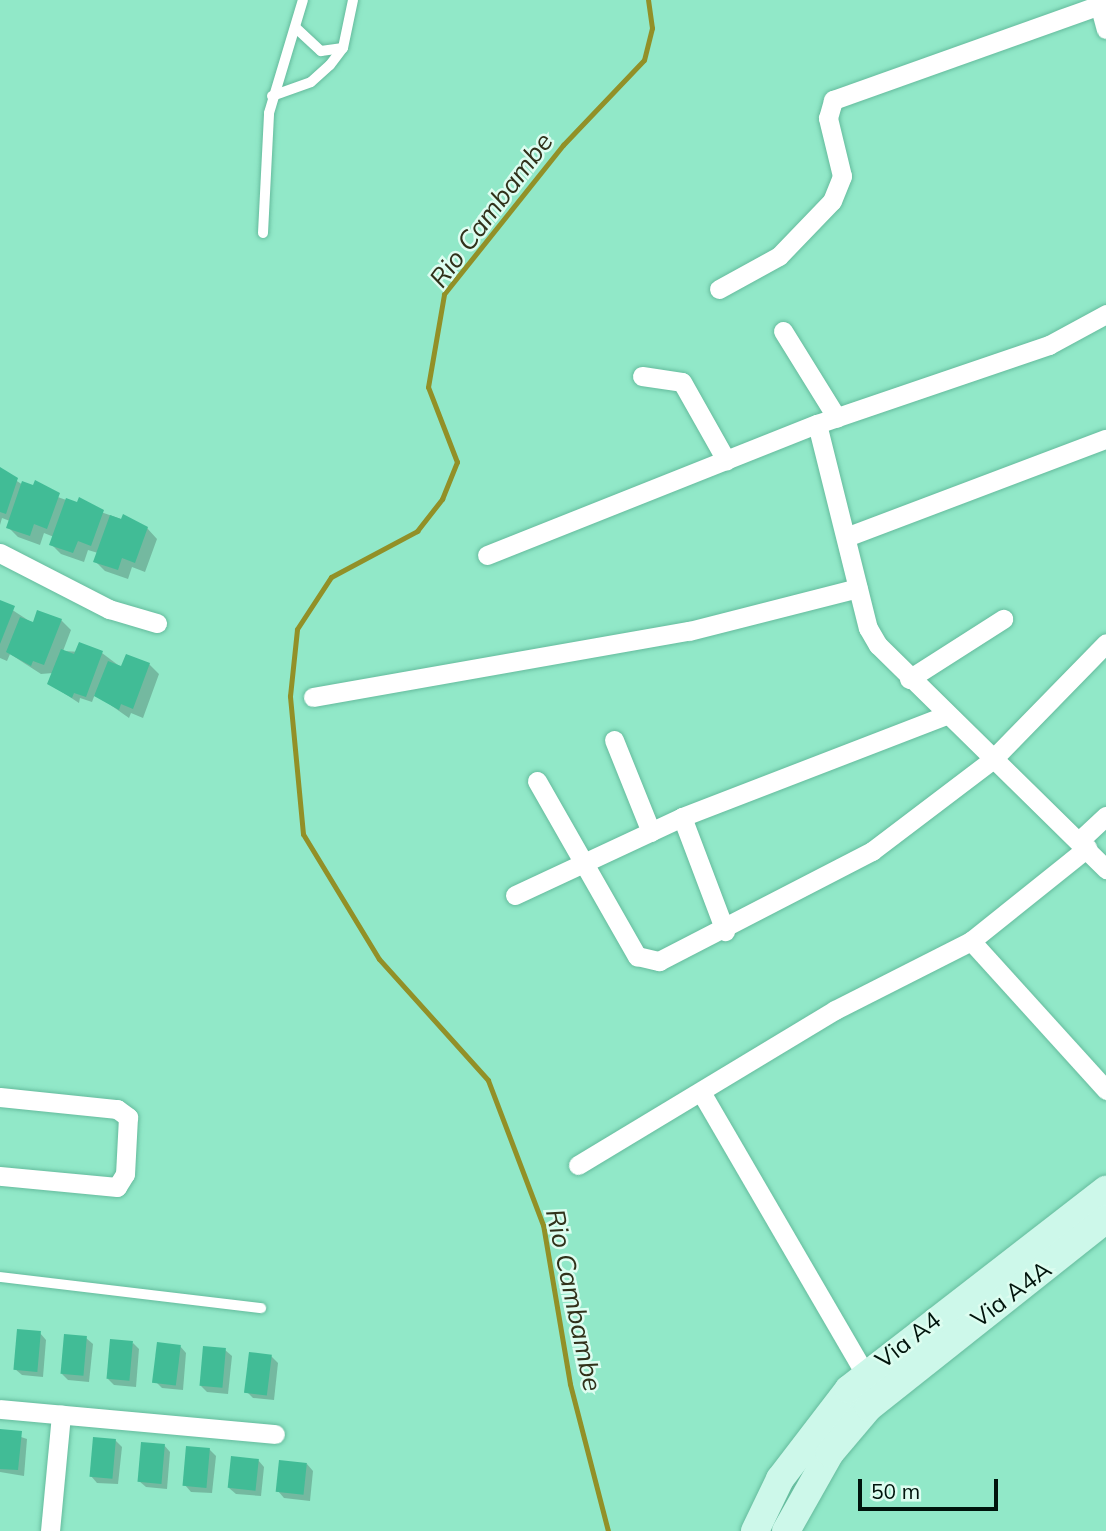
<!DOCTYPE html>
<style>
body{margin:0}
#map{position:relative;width:1106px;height:1531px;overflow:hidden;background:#91e8c8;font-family:Mulish,sans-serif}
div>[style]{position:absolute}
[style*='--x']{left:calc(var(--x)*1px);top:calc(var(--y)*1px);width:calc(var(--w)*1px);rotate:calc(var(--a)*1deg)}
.shadow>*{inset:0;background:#0003}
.stream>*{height:5px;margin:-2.5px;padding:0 2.5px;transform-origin:2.5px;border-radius:2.5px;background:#929027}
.building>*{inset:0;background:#41bc96;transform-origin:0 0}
.roads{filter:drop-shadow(0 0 2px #65bb9d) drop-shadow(0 0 2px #65bb9d)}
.service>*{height:10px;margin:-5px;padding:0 5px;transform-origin:5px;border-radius:5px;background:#fff}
.minor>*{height:19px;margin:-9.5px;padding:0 9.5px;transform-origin:9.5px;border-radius:9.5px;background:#fff}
.secondary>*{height:28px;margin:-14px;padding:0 14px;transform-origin:14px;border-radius:14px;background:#cdf8ea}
span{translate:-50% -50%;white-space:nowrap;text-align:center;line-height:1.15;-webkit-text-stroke:5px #ddfdf0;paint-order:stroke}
.street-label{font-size:24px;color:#00140c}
.water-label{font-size:26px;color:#31311a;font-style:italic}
.scale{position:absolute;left:858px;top:1479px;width:140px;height:32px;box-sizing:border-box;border:4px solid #00140c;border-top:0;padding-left:9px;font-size:21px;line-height:24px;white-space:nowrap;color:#00140c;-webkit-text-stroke:5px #ddfdf0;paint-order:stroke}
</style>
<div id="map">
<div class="shadow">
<div style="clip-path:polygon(0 470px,23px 485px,147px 528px,157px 539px,145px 572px,132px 567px,128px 579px,105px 571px,95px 561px,98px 553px,88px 550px,84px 562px,61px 554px,51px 544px,54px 537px,44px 533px,40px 545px,18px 537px,8px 527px,10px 521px,2px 518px,0 525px)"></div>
<div style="clip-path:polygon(0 602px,34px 624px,61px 620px,71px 630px,63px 651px,102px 653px,122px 668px,149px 664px,159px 674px,143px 718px,131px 713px,129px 718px,95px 694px,92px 702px,80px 698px,79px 703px,50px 684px,53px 673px,41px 674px,10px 654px,7px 661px,0 658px)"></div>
<div style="clip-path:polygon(40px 1333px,46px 1340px,43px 1377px,22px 1375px,15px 1369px)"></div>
<div style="clip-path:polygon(86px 1338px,93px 1344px,89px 1382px,68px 1380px,62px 1374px)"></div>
<div style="clip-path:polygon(133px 1343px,139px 1349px,136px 1387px,114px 1385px,108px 1379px)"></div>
<div style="clip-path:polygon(180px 1346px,186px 1353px,183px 1390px,162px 1388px,156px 1382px)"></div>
<div style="clip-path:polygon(225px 1350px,232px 1356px,228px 1394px,207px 1392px,201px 1386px)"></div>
<div style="clip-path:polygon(271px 1356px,278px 1363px,274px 1400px,253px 1398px,247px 1392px)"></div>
<div style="clip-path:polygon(0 1430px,27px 1439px,24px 1476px,0 1472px)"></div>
<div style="clip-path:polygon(115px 1440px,122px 1447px,118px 1484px,97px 1483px,91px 1476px)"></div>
<div style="clip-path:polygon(164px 1445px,170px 1452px,167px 1489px,146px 1487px,139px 1481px)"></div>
<div style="clip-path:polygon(209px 1449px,216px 1456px,212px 1493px,191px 1492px,185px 1485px)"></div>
<div style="clip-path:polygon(258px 1460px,264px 1467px,261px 1496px,236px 1494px,229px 1488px)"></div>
<div style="clip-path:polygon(307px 1464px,313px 1471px,310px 1501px,284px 1498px,278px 1491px)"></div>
</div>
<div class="stream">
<div style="--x:608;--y:1531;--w:152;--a:-104.5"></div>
<div style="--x:570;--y:1384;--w:161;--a:-99.6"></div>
<div style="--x:543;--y:1225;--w:155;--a:-110.8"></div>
<div style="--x:488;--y:1080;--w:163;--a:-132"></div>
<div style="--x:379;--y:959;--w:146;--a:-121.3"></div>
<div style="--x:303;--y:834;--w:139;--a:-95.4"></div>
<div style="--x:290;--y:696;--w:67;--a:-84"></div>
<div style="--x:297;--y:629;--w:62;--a:-56.8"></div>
<div style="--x:331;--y:577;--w:98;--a:-28.1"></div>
<div style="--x:417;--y:531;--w:41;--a:-52"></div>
<div style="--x:442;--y:499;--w:40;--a:-68"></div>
<div style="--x:457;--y:462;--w:80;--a:-111.1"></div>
<div style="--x:428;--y:387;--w:94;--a:-80.2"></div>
<div style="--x:444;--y:294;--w:191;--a:-51.4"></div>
<div style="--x:563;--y:145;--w:117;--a:-46.4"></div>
<div style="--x:644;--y:60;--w:33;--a:-76"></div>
<div style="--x:652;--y:28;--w:28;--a:-98"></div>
</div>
<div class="building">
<div style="clip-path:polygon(0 467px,18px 478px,6px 514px,0 512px)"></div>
<div style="clip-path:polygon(35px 480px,60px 493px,47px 529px,34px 524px,30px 536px,6px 528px,22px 481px,33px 485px)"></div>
<div style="clip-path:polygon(79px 497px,104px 510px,91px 546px,78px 541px,73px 553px,49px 545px,66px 498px,77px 502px)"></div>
<div style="clip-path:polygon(123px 514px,148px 527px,135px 563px,122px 558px,118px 570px,93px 562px,110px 515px,121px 519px)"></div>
<div style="clip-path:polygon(0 600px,15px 606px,0 644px)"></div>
<div style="clip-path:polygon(37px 610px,62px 619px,44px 665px,33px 661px,31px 666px,6px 652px,20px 617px,33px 622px)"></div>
<div style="clip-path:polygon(79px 642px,103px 651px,86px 697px,74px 693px,72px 698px,47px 684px,61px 649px,74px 654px)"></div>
<div style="clip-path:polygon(126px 654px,150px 663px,133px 709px,121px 704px,119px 710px,94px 696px,108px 661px,121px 666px)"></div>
<div style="left:17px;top:1329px;width:24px;height:41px;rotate:5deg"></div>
<div style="left:64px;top:1334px;width:23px;height:40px;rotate:5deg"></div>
<div style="left:110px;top:1339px;width:23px;height:40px;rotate:5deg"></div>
<div style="left:157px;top:1342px;width:24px;height:41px;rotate:7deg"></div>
<div style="left:203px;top:1346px;width:23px;height:40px;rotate:5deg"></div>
<div style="left:249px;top:1352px;width:23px;height:41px;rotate:7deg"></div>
<div style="clip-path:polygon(0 1429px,22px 1431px,18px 1470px,0 1469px)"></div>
<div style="left:93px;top:1437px;width:23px;height:40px;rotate:5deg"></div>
<div style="left:141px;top:1442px;width:24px;height:40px;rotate:5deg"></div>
<div style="left:186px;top:1446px;width:24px;height:40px;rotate:5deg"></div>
<div style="left:231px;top:1456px;width:28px;height:32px;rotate:6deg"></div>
<div style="left:279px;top:1460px;width:28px;height:32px;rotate:6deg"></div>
</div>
<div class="roads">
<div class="service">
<div style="--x:296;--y:28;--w:34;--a:43"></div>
<div style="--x:321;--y:51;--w:22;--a:-8"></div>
<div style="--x:272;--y:96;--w:41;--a:-19.7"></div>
<div style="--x:311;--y:82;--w:25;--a:-42"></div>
<div style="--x:330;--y:65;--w:21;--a:-53"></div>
<div style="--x:343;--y:48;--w:49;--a:-78.2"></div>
<div style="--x:263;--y:233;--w:120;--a:-87.1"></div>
<div style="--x:269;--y:113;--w:118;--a:-73.3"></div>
<div style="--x:0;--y:1277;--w:263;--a:6.8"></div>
</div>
<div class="minor">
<div style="--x:1098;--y:0;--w:30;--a:75"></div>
<div style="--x:719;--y:289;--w:68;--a:-28.8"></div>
<div style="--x:779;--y:256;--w:76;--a:-46.1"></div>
<div style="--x:832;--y:201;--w:27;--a:-68"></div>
<div style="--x:842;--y:176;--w:60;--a:-103.6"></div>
<div style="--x:828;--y:118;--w:19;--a:-74"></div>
<div style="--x:833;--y:100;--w:290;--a:-19.6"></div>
<div style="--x:783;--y:331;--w:102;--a:58.2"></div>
<div style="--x:642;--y:376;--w:40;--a:8.5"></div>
<div style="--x:682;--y:382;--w:90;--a:60.6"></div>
<div style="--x:817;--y:424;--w:210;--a:76"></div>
<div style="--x:868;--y:628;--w:20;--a:60"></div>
<div style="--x:878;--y:645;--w:320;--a:44.5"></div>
<div style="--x:846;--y:537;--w:278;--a:-20.7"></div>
<div style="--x:0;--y:553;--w:123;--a:27.2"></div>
<div style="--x:109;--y:609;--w:50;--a:16.3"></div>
<div style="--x:487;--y:555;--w:355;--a:-21.7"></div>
<div style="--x:817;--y:424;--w:245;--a:-18.8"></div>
<div style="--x:1049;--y:345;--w:65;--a:-28.5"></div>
<div style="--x:909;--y:679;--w:112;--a:-32.6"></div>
<div style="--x:313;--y:697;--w:382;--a:-10"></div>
<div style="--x:689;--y:631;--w:174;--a:-14.3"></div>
<div style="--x:614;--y:740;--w:99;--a:68.1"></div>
<div style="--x:537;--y:781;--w:202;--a:60.3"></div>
<div style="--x:637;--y:956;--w:23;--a:13"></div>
<div style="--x:659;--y:961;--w:240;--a:-27.3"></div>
<div style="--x:872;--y:851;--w:151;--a:-37.2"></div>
<div style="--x:992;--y:760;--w:163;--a:-45.7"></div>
<div style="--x:682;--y:817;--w:122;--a:69.3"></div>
<div style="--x:1079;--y:841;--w:37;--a:-43"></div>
<div style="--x:515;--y:895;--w:184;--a:-25"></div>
<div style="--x:682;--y:817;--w:284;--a:-21.1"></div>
<div style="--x:971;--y:941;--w:201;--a:47.8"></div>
<div style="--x:701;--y:1092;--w:326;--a:59.8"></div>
<div style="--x:0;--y:1097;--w:118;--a:5.9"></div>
<div style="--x:117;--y:1109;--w:14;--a:36"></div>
<div style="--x:128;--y:1117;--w:57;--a:93"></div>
<div style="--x:125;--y:1174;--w:15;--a:122"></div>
<div style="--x:117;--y:1187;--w:118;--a:-174.6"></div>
<div style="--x:578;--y:1165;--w:300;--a:-31.1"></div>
<div style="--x:835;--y:1010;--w:153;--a:-26.9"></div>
<div style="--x:971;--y:941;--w:149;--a:-38.7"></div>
<div style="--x:0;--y:1409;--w:276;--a:5.2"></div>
<div style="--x:50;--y:1531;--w:117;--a:-84.6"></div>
</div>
<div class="secondary">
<div style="--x:755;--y:1531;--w:58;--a:-64.3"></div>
<div style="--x:780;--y:1479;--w:113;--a:-52.5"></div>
<div style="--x:849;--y:1389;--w:325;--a:-37.8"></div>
<div style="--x:786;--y:1531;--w:90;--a:-60.6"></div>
<div style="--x:830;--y:1453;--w:60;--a:-49.7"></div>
<div style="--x:869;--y:1407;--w:303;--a:-38.4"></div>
</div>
</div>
<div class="street-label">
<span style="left:1011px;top:1294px;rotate:-37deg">Via A4A</span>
<span style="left:908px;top:1340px;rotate:-38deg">Via A4</span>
</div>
<div class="water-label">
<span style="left:491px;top:210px;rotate:-53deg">Rio Cambambe</span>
<span style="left:574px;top:1300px;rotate:78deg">Rio Cambambe</span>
</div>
<div class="scale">50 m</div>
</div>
